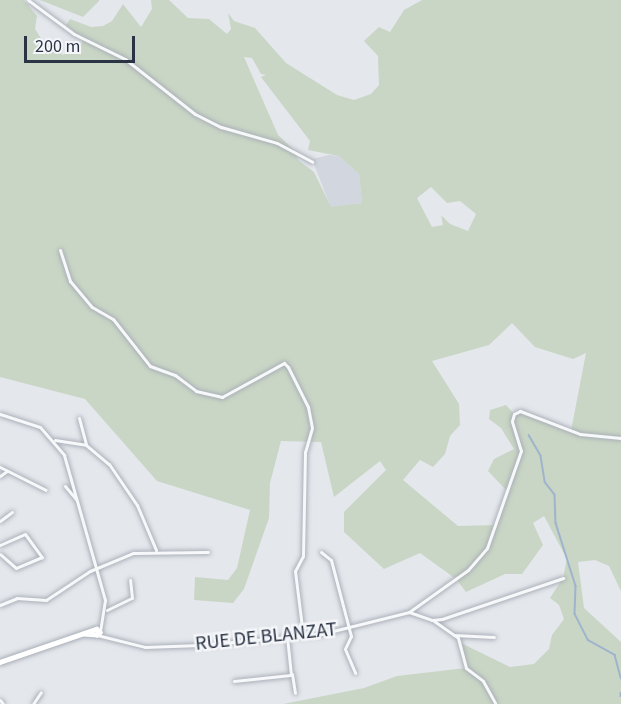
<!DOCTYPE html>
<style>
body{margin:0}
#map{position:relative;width:621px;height:704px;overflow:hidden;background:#e4e7ec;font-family:"Source Sans 3",sans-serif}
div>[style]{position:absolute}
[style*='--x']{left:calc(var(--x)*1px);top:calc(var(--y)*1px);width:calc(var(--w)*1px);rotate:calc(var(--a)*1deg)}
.built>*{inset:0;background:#d2d6de}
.green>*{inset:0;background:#c9d6c5}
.stream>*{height:1.5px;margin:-0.75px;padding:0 0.75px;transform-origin:0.75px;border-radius:0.75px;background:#9fb4cc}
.roads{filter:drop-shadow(0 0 2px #a9aeb7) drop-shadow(0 0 2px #a9aeb7)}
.street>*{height:3px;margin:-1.5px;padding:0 1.5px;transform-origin:1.5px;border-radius:1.5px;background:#f7f8fa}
.secondary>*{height:4.5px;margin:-2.25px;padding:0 2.25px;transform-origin:2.25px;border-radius:2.25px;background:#fff}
span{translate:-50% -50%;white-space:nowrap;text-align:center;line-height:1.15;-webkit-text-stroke:5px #f4f6f9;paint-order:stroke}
.street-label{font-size:20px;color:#2b3445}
.scale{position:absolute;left:24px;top:36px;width:111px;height:27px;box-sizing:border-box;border:3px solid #2b3445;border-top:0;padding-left:8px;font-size:18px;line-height:21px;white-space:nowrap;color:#2b3445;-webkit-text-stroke:4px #f4f6f9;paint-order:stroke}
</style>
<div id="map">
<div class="built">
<div style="clip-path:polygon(329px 155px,339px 156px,359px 174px,362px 203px,331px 208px,312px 159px)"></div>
</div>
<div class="green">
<div style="clip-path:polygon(evenodd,0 0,24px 0,37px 16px,35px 29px,42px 40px,63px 55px,81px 45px,83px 39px,66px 25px,70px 19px,91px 27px,103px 26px,112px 21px,123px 4px,141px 27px,152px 9px,151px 0,169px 0,188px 18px,209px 19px,227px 34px,231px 29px,228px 13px,234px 21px,255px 28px,286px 63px,337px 95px,354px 100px,371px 94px,379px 85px,378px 56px,364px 41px,379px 27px,390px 32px,404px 10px,422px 0,621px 0,621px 591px,609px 566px,595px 560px,578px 562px,584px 608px,621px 642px,621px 704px,283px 704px,364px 688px,397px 676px,466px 668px,459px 642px,510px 667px,534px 664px,549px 649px,552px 635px,564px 619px,559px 605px,550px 598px,563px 578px,567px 559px,544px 516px,533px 523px,543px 545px,522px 574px,505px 574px,466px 592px,456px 579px,420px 553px,384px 569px,344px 532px,344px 512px,386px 470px,380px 461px,334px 497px,321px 442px,281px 441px,270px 483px,269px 518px,244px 589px,233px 603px,194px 600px,195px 577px,228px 580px,237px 568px,250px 510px,157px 481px,85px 399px,0 377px,0 0,244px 57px,252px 58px,261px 74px,266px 75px,261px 77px,310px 141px,308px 150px,339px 156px,359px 174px,362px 203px,331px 207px,314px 172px,298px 160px,294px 150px,278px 135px,244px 57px,0 0,431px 187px,447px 203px,460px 201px,476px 214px,468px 231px,450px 224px,441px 215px,443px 225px,432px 227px,417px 198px,431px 187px,0 0,512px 323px,535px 347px,573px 359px,586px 353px,571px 431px,520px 411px,514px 414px,506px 405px,490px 410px,489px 419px,501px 428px,514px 449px,494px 459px,488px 471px,507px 491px,496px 525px,458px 526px,403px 480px,420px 460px,433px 467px,445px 454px,450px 436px,460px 425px,459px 404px,432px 361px,489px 345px,512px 323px)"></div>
<div style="clip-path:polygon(40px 0,99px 0,99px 1px,83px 17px)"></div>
</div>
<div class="stream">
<div style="--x:529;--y:435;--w:24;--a:60"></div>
<div style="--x:541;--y:456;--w:26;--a:81"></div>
<div style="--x:545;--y:482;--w:16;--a:52"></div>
<div style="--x:555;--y:495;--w:28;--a:88"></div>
<div style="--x:556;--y:523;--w:66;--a:72.4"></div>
<div style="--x:576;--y:586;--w:28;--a:92"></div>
<div style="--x:575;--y:614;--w:29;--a:63"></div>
<div style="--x:588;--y:640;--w:31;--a:29"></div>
<div style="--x:615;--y:655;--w:24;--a:75"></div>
<div style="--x:621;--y:693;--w:3;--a:90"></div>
</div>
<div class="roads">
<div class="street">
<div style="--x:28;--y:0;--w:57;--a:36.5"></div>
<div style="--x:74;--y:34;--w:57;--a:26.1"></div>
<div style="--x:125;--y:59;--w:89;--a:38.2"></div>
<div style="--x:195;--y:114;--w:29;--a:27"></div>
<div style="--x:221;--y:127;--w:58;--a:15.9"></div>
<div style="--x:277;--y:143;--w:40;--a:28"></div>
<div style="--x:60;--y:250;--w:33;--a:72"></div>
<div style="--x:70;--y:281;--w:34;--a:50"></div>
<div style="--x:92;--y:307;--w:24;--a:30"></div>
<div style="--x:113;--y:319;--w:60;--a:51.8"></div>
<div style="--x:150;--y:366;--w:27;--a:20"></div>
<div style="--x:175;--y:375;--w:26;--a:37"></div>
<div style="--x:196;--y:391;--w:27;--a:13"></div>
<div style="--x:222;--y:397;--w:71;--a:-28.7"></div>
<div style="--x:284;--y:363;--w:6;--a:45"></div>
<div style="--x:288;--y:367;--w:45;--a:63.4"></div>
<div style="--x:308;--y:407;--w:21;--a:79"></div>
<div style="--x:312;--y:428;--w:25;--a:106"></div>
<div style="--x:305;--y:452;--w:104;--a:91.1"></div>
<div style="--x:303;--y:556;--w:17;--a:118"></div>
<div style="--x:295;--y:571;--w:64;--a:82.9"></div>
<div style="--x:0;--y:414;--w:42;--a:18"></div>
<div style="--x:40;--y:427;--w:37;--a:49"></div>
<div style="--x:64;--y:455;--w:151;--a:74.2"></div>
<div style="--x:105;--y:600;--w:30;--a:99"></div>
<div style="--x:79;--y:418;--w:28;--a:75"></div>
<div style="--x:55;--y:440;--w:31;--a:9"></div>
<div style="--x:86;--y:445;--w:30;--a:40"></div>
<div style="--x:109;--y:464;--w:50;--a:55.7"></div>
<div style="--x:137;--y:505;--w:49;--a:67.1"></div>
<div style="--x:0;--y:467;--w:51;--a:26.6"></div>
<div style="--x:0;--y:476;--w:9;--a:-36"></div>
<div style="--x:65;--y:486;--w:17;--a:50"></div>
<div style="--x:0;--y:521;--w:15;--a:-37"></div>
<div style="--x:0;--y:545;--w:27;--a:-24"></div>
<div style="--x:25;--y:534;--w:29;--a:54"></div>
<div style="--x:42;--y:557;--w:28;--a:157"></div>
<div style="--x:16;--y:568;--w:21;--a:-139"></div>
<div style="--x:321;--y:552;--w:13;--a:39"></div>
<div style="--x:331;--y:560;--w:79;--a:75.3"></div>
<div style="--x:351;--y:636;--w:14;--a:115"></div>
<div style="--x:345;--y:649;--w:26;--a:67"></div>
<div style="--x:0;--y:605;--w:18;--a:-22"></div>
<div style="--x:17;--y:598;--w:29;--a:4"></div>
<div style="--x:46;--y:600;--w:53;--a:-33.4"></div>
<div style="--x:90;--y:571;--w:47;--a:-22.7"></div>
<div style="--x:133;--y:553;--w:75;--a:-0.8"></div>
<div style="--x:107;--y:610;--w:28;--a:-26"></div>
<div style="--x:132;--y:598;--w:18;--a:-96"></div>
<div style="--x:409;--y:612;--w:24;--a:19"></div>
<div style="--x:432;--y:620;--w:10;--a:-6"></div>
<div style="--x:442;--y:619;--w:128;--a:-18.7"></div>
<div style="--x:434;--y:621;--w:29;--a:35"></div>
<div style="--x:458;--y:638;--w:31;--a:75"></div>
<div style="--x:466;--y:668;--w:21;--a:37"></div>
<div style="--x:483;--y:681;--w:25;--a:61"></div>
<div style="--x:97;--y:635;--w:49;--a:14"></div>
<div style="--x:145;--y:647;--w:55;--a:-2.1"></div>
<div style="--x:200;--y:645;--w:121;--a:-5.2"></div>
<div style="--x:321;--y:634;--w:91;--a:-14"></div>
<div style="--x:409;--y:612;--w:72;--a:-35.4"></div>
<div style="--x:468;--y:570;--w:29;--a:-49"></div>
<div style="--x:487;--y:548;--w:103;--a:-70.7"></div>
<div style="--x:521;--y:451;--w:31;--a:-107"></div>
<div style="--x:512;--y:421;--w:7;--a:-74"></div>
<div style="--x:514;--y:414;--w:7;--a:-27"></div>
<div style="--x:520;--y:411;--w:64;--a:21"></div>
<div style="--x:580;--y:434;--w:41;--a:5.6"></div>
<div style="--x:454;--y:635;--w:40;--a:2.9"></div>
<div style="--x:292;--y:674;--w:19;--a:81"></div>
<div style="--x:234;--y:681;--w:57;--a:-6"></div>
<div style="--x:291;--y:675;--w:38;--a:-96"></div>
<div style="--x:0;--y:700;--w:5;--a:53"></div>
<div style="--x:33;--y:704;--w:14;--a:-56"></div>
</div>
<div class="secondary">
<div style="--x:0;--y:662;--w:102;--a:-19"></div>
<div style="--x:96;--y:629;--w:5;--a:37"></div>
<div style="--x:100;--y:632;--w:4;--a:135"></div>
<div style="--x:97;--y:635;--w:13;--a:-176"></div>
</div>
</div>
<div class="street-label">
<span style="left:266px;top:637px;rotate:-6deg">RUE DE BLANZAT</span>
</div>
<div class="scale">200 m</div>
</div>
